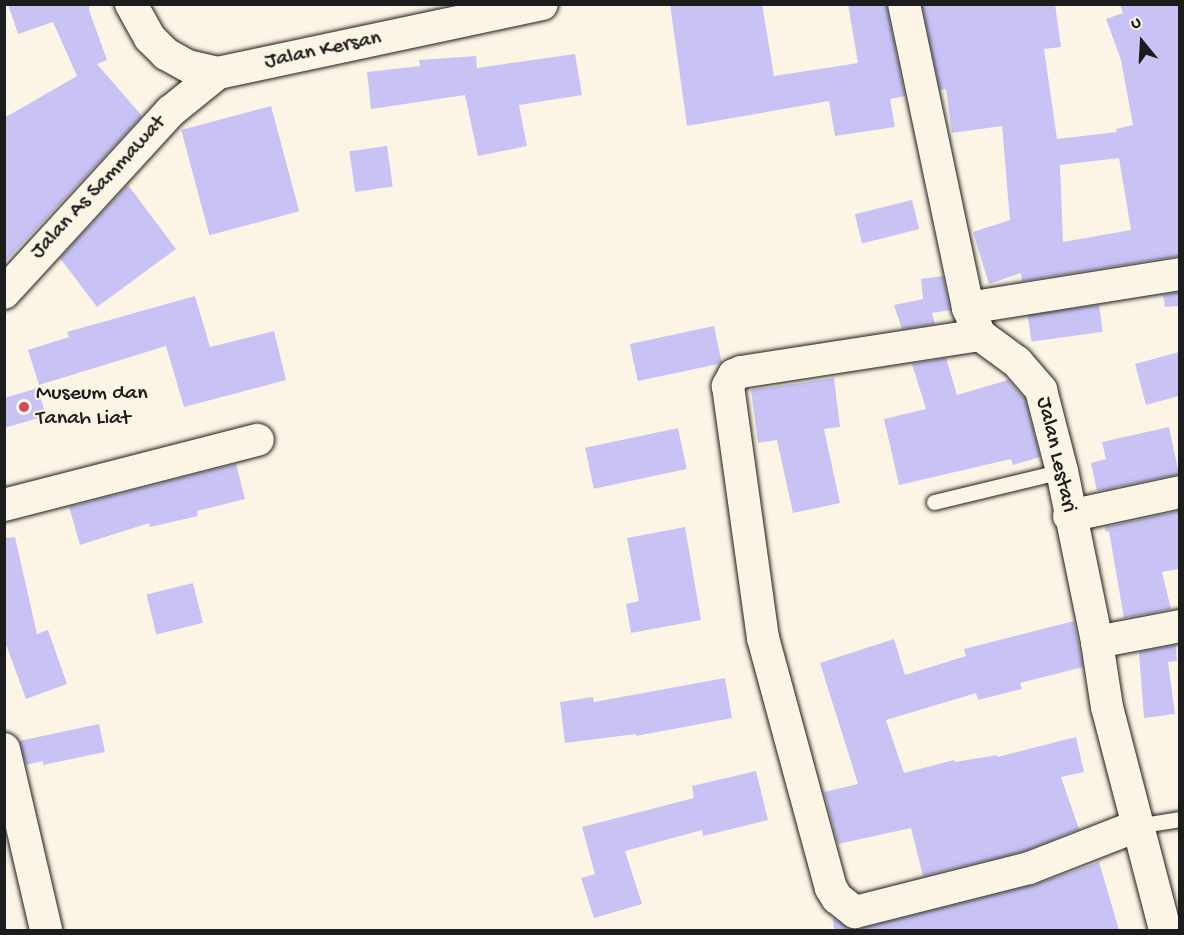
<!DOCTYPE html>
<style>
body{margin:0}
#map{position:relative;width:1184px;height:935px;overflow:hidden;background:#fcf5e5;font-family:"Gochi Hand",sans-serif}
div>[style]{position:absolute}
[style*='--x']{left:calc(var(--x)*1px);top:calc(var(--y)*1px);width:calc(var(--w)*1px);rotate:calc(var(--a)*1deg)}
.building>*{inset:0;background:#c9c3f5;transform-origin:0 0}
.roads{filter:drop-shadow(0 0 2px #1c1c1c) drop-shadow(0 0 2px #1c1c1c)}
.lane>*{height:15px;margin:-7.5px;padding:0 7.5px;transform-origin:7.5px;border-radius:7.5px;background:#fcf5e5}
.street>*{height:32px;margin:-16px;padding:0 16px;transform-origin:16px;border-radius:16px;background:#fcf5e5}
.dots>*{width:16px;height:16px;translate:-50% -50%;box-sizing:border-box;border:3px solid #fcf5e5;border-radius:50%}
span{translate:-50% -50%;white-space:nowrap;text-align:center;line-height:1.15;-webkit-text-stroke:4.5px #fcf5e5;paint-order:stroke}
.street-label{font-size:22px;color:#1c1c1c}
.poi-label{font-size:22px;color:#1c1c1c}
.left{translate:0 -50%;text-align:left}
.frame{position:absolute;inset:0;border:6px solid #1c1c1c;pointer-events:none}
.north{position:absolute;left:1112px;top:12px;width:60px;height:60px;-webkit-text-stroke:4px #fcf5e5;paint-order:stroke;rotate:342deg;font-size:16px;font-weight:700;line-height:24px;text-align:center;color:#1c1c1c}
.north::after{content:'';display:block;margin:auto;width:21px;height:27px;background:#1c1c1c;clip-path:polygon(50% 0,100% 100%,50% 72%,0 100%)}
</style>
<div id="map">
<div class="building">
<div style="clip-path:polygon(8px 4px,90px 4px,89px 10px,107px 60px,97px 64px,142px 116px,4px 263px,4px 118px,77px 76px,53px 22px,18px 34px)"></div>
<div style="clip-path:polygon(670px 4px,762px 4px,774px 76px,858px 63px,848px 4px,886px 4px,905px 96px,890px 99px,895px 127px,835px 136px,829px 101px,687px 126px)"></div>
<div style="clip-path:polygon(evenodd,922px 4px,1055px 4px,1061px 47px,1044px 49px,1057px 139px,1117px 132px,1116px 129px,1133px 125px,1121px 60px,1106px 19px,1123px 13px,1120px 4px,1179px 4px,1179px 256px,1022px 281px,1021px 273px,989px 284px,973px 232px,1010px 220px,1002px 126px,952px 133px,946px 89px,940px 90px,922px 4px,1119px 158px,1131px 230px,1063px 242px,1060px 165px,1119px 158px)"></div>
<div style="clip-path:polygon(575px 54px,582px 95px,519px 105px,527px 146px,478px 156px,465px 95px,371px 109px,367px 72px,420px 66px,419px 60px,476px 56px,477px 68px)"></div>
<div style="left:271px;top:106px;width:109px;height:93px;rotate:75deg"></div>
<div style="left:387px;top:146px;width:41px;height:38px;rotate:82deg"></div>
<div style="clip-path:polygon(128px 185px,176px 249px,97px 307px,60px 258px)"></div>
<div style="left:912px;top:200px;width:30px;height:59px;rotate:76deg"></div>
<div style="clip-path:polygon(943px 276px,950px 310px,932px 313px,935px 324px,902px 329px,894px 305px,923px 299px,921px 279px)"></div>
<div style="clip-path:polygon(1179px 292px,1179px 306px,1165px 307px,1163px 295px)"></div>
<div style="clip-path:polygon(195px 296px,210px 347px,274px 331px,286px 380px,184px 407px,166px 346px,39px 385px,28px 350px,69px 337px,67px 332px)"></div>
<div style="left:1099px;top:305px;width:27px;height:72px;rotate:82deg"></div>
<div style="left:714px;top:326px;width:38px;height:86px;rotate:78deg"></div>
<div style="clip-path:polygon(1179px 352px,1179px 396px,1146px 405px,1135px 364px)"></div>
<div style="clip-path:polygon(946px 358px,957px 395px,1008px 380px,1025px 399px,1040px 457px,1013px 465px,1011px 459px,899px 485px,884px 419px,926px 409px,912px 364px)"></div>
<div style="clip-path:polygon(834px 378px,840px 427px,824px 429px,840px 503px,793px 513px,777px 440px,758px 443px,751px 390px)"></div>
<div style="clip-path:polygon(38px 388px,46px 416px,4px 428px,4px 398px)"></div>
<div style="clip-path:polygon(1169px 427px,1179px 474px,1097px 491px,1091px 463px,1106px 459px,1102px 442px)"></div>
<div style="left:678px;top:428px;width:42px;height:95px;rotate:78deg"></div>
<div style="clip-path:polygon(236px 464px,245px 499px,197px 511px,198px 516px,150px 527px,149px 523px,80px 545px,69px 507px)"></div>
<div style="clip-path:polygon(1179px 511px,1179px 569px,1162px 572px,1171px 609px,1124px 618px,1109px 531px,1106px 532px,1105px 527px)"></div>
<div style="clip-path:polygon(685px 527px,701px 620px,631px 633px,626px 604px,639px 601px,627px 538px)"></div>
<div style="clip-path:polygon(15px 537px,37px 634px,48px 630px,67px 684px,26px 699px,4px 639px,4px 538px)"></div>
<div style="left:193px;top:583px;width:41px;height:48px;rotate:76deg"></div>
<div style="clip-path:polygon(1074px 621px,1083px 667px,1020px 683px,1022px 689px,978px 700px,976px 693px,886px 720px,904px 773px,954px 760px,955px 762px,997px 755px,997px 757px,1076px 737px,1084px 772px,1061px 777px,1079px 829px,1024px 851px,923px 876px,911px 828px,838px 844px,824px 792px,858px 784px,820px 663px,894px 639px,905px 675px,966px 656px,964px 649px)"></div>
<div style="clip-path:polygon(1176px 645px,1177px 661px,1168px 662px,1175px 714px,1144px 718px,1139px 652px)"></div>
<div style="clip-path:polygon(725px 678px,732px 718px,636px 736px,636px 734px,565px 743px,560px 702px,593px 697px,594px 702px)"></div>
<div style="clip-path:polygon(99px 724px,105px 752px,43px 765px,43px 761px,26px 765px,19px 741px)"></div>
<div style="clip-path:polygon(756px 771px,768px 820px,703px 836px,702px 830px,625px 851px,642px 904px,594px 918px,581px 878px,595px 874px,582px 827px,694px 798px,692px 786px)"></div>
<div style="clip-path:polygon(1099px 862px,1119px 930px,834px 930px,833px 918px,851px 929px,859px 929px,1034px 885px)"></div>
</div>
<div class="roads">
<div class="lane">
<div style="--x:934;--y:502;--w:132;--a:-13.6"></div>
<div style="--x:1137;--y:826;--w:44;--a:-9.2"></div>
</div>
<div class="street">
<div style="--x:131;--y:4;--w:39;--a:61"></div>
<div style="--x:150;--y:38;--w:23;--a:45"></div>
<div style="--x:166;--y:54;--w:25;--a:29"></div>
<div style="--x:188;--y:66;--w:31;--a:13"></div>
<div style="--x:218;--y:73;--w:331;--a:-12"></div>
<div style="--x:904;--y:4;--w:311;--a:78.1"></div>
<div style="--x:968;--y:308;--w:30;--a:66"></div>
<div style="--x:980;--y:335;--w:46;--a:36.1"></div>
<div style="--x:1017;--y:362;--w:37;--a:49"></div>
<div style="--x:1041;--y:390;--w:84;--a:75.5"></div>
<div style="--x:1062;--y:471;--w:175;--a:78.4"></div>
<div style="--x:1097;--y:642;--w:66;--a:81.3"></div>
<div style="--x:1107;--y:707;--w:230;--a:75.4"></div>
<div style="--x:4;--y:293;--w:247;--a:-47.5"></div>
<div style="--x:171;--y:111;--w:60;--a:-39"></div>
<div style="--x:968;--y:308;--w:215;--a:-9.1"></div>
<div style="--x:980;--y:335;--w:242;--a:171.2"></div>
<div style="--x:741;--y:372;--w:8;--a:157"></div>
<div style="--x:734;--y:375;--w:13;--a:119"></div>
<div style="--x:728;--y:386;--w:254;--a:82.1"></div>
<div style="--x:763;--y:638;--w:259;--a:74.8"></div>
<div style="--x:831;--y:888;--w:12;--a:59"></div>
<div style="--x:837;--y:898;--w:23;--a:38"></div>
<div style="--x:855;--y:912;--w:179;--a:-14.2"></div>
<div style="--x:1029;--y:868;--w:116;--a:-21.3"></div>
<div style="--x:4;--y:505;--w:262;--a:-14.4"></div>
<div style="--x:1069;--y:516;--w:114;--a:-12.2"></div>
<div style="--x:1097;--y:642;--w:85;--a:-10.9"></div>
<div style="--x:4;--y:749;--w:186;--a:76.9"></div>
</div>
</div>
<div class="dots">
<div style="left:24px;top:407px;background:#d1495b"></div>
</div>
<div class="street-label">
<span style="left:323px;top:51px;rotate:-12deg">Jalan Kersan</span>
<span style="left:99px;top:188px;rotate:-47deg">Jalan As Sammawat</span>
<span style="left:1055px;top:455px;rotate:77deg">Jalan Lestari</span>
</div>
<div class="poi-label">
<span class="left" style="left:36px;top:407px">Museum dan<br>Tanah Liat</span>
</div>
<div class="frame"></div>
<div class="north">U</div>
</div>
